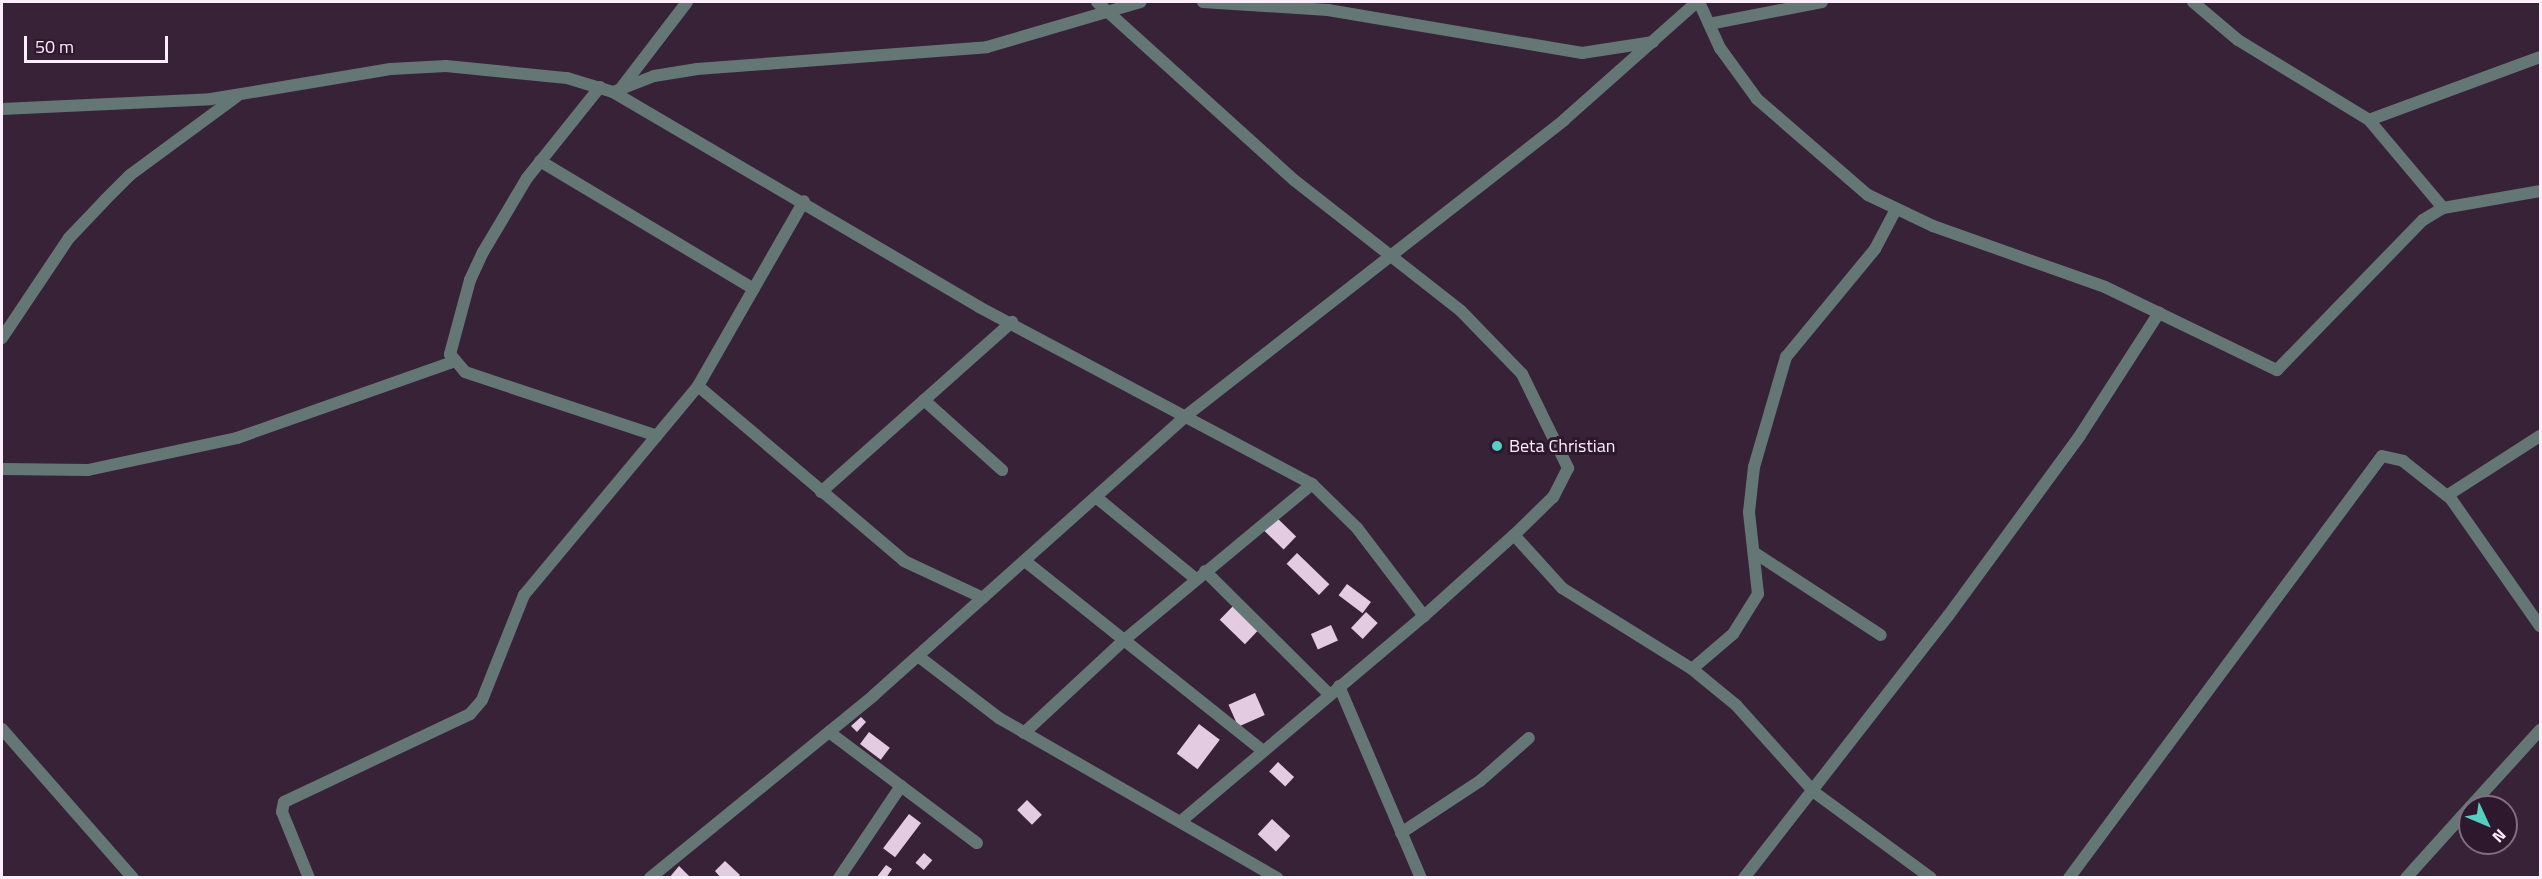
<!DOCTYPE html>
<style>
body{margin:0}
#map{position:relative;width:2542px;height:879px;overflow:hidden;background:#382238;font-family:"Titillium Web",sans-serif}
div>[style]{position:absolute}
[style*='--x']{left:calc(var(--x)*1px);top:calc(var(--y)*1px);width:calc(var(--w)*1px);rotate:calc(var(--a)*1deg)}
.building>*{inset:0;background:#e3cbe2;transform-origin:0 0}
.street>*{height:12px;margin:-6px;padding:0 6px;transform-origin:6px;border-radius:6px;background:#657775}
.dots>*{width:16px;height:16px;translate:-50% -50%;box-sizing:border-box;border:3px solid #2e182e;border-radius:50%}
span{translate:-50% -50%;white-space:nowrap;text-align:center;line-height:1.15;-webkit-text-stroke:6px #2e182e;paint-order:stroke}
.poi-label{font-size:18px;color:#fdeefc}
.left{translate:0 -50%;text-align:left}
.frame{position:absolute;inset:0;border:3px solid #fdeefc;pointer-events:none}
.north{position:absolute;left:2458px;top:795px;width:60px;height:60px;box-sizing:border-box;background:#2e182e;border:2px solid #816e80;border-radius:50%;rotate:134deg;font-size:16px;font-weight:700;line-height:24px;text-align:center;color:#fdeefc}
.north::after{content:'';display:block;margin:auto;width:21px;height:27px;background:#57cec2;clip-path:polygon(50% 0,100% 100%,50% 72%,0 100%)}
.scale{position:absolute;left:24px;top:36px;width:144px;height:27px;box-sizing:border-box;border:3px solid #fdeefc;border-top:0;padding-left:8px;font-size:18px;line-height:21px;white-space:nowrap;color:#fdeefc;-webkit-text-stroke:4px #2e182e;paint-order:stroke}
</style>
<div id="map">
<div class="building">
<div style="left:1276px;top:517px;width:28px;height:18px;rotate:44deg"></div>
<div style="left:1297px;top:553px;width:45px;height:15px;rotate:44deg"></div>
<div style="left:1347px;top:584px;width:30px;height:14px;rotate:37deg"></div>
<div style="left:1235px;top:604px;width:35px;height:22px;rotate:44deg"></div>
<div style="left:1366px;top:612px;width:16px;height:22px;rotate:43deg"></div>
<div style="left:1331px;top:625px;width:17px;height:22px;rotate:66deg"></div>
<div style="left:1255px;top:693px;width:24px;height:29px;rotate:66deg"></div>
<div style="clip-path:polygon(861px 717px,866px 722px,857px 732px,851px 726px)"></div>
<div style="left:1199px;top:724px;width:26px;height:37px;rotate:37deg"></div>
<div style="left:869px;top:732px;width:26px;height:15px;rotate:37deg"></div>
<div style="left:1278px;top:762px;width:22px;height:13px;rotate:43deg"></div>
<div style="left:1027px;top:800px;width:21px;height:14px;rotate:45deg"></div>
<div style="left:909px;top:814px;width:15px;height:43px;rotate:37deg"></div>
<div style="left:1272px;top:819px;width:25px;height:21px;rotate:43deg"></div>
<div style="left:924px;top:853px;width:11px;height:13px;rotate:41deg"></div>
<div style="clip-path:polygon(725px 861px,740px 875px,737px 878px,721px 878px,715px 871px)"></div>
<div style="clip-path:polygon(886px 865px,892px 869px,886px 878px,876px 878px)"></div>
<div style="clip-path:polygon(679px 866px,691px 878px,669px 878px)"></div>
</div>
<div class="street">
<div style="--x:1097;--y:2;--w:266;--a:42.1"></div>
<div style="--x:1294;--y:180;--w:212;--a:38.1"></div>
<div style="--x:1461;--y:311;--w:88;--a:45.9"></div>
<div style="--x:1522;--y:374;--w:105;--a:63.9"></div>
<div style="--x:1568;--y:468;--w:33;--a:117"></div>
<div style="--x:1553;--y:497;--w:54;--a:135.7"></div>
<div style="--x:1203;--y:2;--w:125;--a:3.7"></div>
<div style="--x:1328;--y:10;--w:258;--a:9.6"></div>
<div style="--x:1582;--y:53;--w:72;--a:-8.8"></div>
<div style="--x:1699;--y:2;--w:51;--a:65.5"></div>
<div style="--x:1720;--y:48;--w:63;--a:54"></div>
<div style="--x:1757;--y:99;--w:147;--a:40.9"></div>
<div style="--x:1868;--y:195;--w:72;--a:25.5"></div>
<div style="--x:1933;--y:226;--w:182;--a:19.5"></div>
<div style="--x:2105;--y:287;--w:191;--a:25.8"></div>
<div style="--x:2277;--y:370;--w:209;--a:-45.8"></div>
<div style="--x:2423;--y:220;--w:23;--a:-31"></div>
<div style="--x:2443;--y:208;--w:98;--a:-9.9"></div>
<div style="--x:2193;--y:2;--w:59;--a:40.2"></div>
<div style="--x:2238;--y:40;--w:153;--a:31.4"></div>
<div style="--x:2369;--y:120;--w:115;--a:49.9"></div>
<div style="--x:1709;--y:24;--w:115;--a:-11"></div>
<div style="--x:600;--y:87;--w:117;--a:128.7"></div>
<div style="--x:527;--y:178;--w:86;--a:120.7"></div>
<div style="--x:483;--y:252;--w:31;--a:115"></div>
<div style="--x:470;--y:280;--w:77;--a:105.1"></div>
<div style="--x:450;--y:354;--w:23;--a:50"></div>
<div style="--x:465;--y:372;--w:202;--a:18.4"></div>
<div style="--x:622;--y:87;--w:107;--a:-52.6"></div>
<div style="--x:613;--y:92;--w:44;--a:-21.3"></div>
<div style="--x:654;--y:76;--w:44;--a:-9.2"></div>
<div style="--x:697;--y:69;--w:291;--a:-4.3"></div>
<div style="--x:987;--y:47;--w:160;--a:-16.3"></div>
<div style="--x:2;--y:109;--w:209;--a:-2.7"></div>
<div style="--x:211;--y:99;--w:182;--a:-9.5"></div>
<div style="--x:391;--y:69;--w:55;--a:-3.1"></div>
<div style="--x:446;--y:66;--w:122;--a:5.7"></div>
<div style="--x:567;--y:78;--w:48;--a:16.9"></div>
<div style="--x:613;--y:92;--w:424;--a:30.4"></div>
<div style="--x:979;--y:307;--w:377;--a:28"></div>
<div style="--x:1312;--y:484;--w:63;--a:44.4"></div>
<div style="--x:1357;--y:528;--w:111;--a:52.7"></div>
<div style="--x:1424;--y:616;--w:121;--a:-42"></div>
<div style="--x:1514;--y:535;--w:72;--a:47.8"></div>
<div style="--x:1562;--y:588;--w:153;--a:31.9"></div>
<div style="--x:1692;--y:669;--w:57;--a:39.3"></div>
<div style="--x:1736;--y:705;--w:117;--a:48.1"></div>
<div style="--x:1814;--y:792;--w:145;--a:36.3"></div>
<div style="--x:2369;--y:120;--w:182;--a:-20.2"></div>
<div style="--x:540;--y:161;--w:249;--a:30.9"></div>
<div style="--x:2;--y:338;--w:120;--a:-56.2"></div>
<div style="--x:69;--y:238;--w:52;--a:-46.5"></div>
<div style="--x:105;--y:200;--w:35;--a:-45"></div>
<div style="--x:130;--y:175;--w:133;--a:-36.4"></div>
<div style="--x:698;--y:386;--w:270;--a:40.3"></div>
<div style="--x:904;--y:561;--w:87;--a:25.1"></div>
<div style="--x:924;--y:400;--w:105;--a:41.9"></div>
<div style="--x:2;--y:469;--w:86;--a:0.7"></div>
<div style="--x:88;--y:470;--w:152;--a:-12.1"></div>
<div style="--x:237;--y:438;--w:229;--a:-19.4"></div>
<div style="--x:821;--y:492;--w:256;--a:-41.7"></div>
<div style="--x:2448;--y:495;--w:109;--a:-32.7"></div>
<div style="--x:1097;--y:498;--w:128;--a:39.3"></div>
<div style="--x:1755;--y:553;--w:150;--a:33.1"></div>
<div style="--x:1025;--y:561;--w:305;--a:38.6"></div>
<div style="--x:1205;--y:571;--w:175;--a:44.8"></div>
<div style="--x:918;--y:656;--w:102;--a:37.4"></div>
<div style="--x:999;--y:718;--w:321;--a:29.9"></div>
<div style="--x:1692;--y:669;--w:54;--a:-40.5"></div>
<div style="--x:1733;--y:634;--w:47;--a:-58"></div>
<div style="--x:1758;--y:594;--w:82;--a:-96.3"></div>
<div style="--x:1749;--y:512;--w:45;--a:-83.7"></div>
<div style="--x:1754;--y:467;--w:115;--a:-73.8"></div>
<div style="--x:1786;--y:357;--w:140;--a:-50.5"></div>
<div style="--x:1875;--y:249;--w:43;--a:-62.2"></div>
<div style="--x:1339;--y:686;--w:209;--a:66.9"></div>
<div style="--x:2;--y:729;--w:198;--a:48.7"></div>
<div style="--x:829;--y:732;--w:185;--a:36.9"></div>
<div style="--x:1024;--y:733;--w:135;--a:-42.9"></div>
<div style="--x:1123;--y:641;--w:246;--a:-39.7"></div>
<div style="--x:2470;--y:807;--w:104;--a:-47.7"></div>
<div style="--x:1180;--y:822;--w:319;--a:-40.2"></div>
<div style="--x:1401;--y:833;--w:95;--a:-33.4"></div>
<div style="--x:1480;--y:781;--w:65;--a:-41.3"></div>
<div style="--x:309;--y:878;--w:71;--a:-112.2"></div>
<div style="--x:282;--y:812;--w:10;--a:-79"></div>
<div style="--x:284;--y:802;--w:206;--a:-25.3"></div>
<div style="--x:470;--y:714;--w:18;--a:-49"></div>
<div style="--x:482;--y:700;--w:113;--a:-68.2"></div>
<div style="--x:524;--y:595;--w:272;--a:-50.2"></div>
<div style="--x:698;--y:386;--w:213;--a:-60.2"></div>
<div style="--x:650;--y:878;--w:289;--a:-39.2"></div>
<div style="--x:874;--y:695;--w:420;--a:-41.8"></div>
<div style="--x:1187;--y:415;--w:479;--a:-38"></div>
<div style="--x:1564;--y:120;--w:178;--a:-41.6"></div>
<div style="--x:839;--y:878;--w:111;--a:-56"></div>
<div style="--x:1744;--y:878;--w:332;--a:-52.1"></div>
<div style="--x:1948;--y:616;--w:222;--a:-53.8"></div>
<div style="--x:2079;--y:437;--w:148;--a:-57.2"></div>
<div style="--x:2069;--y:878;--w:525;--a:-53.44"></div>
<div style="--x:2382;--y:456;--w:22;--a:13"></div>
<div style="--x:2403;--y:461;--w:61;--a:38.4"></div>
<div style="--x:2451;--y:499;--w:155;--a:55"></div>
<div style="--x:2406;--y:878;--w:96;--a:-48"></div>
</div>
<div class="dots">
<div style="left:1497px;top:446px;background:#57cec2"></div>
</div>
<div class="poi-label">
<span class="left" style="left:1509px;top:446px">Beta Christian</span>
</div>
<div class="frame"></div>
<div class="north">N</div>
<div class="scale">50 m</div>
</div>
